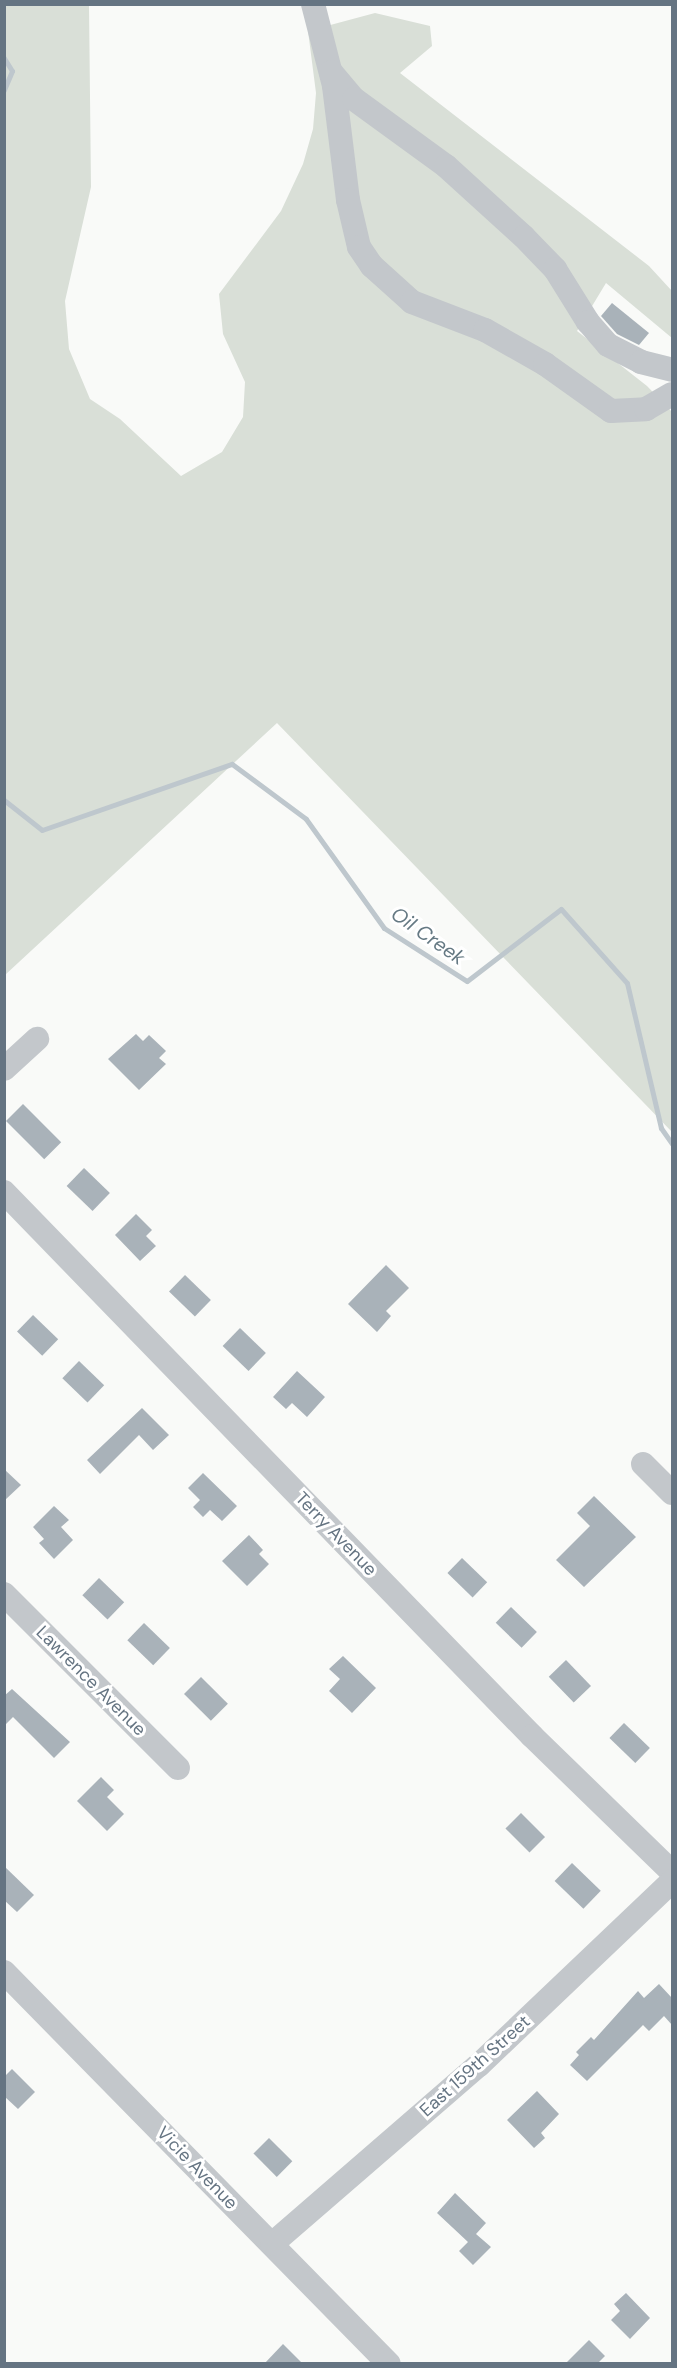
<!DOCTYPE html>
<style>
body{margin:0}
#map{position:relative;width:677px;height:2368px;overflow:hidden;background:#f9faf8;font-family:"DM Sans",sans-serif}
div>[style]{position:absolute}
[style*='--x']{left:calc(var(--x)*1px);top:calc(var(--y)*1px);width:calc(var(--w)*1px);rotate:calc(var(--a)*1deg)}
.green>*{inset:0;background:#d9dfd7}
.stream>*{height:5px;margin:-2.5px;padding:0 2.5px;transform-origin:2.5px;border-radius:2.5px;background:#bec7cd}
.building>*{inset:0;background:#a9b2b9;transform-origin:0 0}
.minor>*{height:24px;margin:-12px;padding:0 12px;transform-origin:12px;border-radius:12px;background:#c3c7cb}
span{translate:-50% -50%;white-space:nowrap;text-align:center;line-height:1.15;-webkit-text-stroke:6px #fff;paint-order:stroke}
.street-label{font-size:18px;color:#657482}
.water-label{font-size:20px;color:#657983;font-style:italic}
.frame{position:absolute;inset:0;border:6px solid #657482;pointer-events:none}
</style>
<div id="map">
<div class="green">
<div style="clip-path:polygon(5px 5px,89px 5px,91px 187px,65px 301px,69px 349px,90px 399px,120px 419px,181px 476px,222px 452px,243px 417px,245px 382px,223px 334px,219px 294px,281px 211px,303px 164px,313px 129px,316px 93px,308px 31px,375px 13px,430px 26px,432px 46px,400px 73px,649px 266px,672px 291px,672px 338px,606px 283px,577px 331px,647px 386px,672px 412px,672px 1132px,277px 723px,5px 975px)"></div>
</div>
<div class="stream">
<div style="--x:4;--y:58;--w:15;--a:58"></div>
<div style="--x:12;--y:71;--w:21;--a:113"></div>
<div style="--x:4;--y:800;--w:48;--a:38.3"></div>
<div style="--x:42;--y:830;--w:201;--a:-19.2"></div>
<div style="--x:232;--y:764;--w:92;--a:36.6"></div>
<div style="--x:306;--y:819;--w:134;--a:54.4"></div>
<div style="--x:384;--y:928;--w:98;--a:32.6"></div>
<div style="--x:467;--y:981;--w:118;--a:-37.5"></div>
<div style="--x:561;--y:909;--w:99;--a:48.3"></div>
<div style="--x:627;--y:983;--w:149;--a:76.8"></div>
<div style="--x:661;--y:1128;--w:19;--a:55"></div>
</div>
<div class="building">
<div style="clip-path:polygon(612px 303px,649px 333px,639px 345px,617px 334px,601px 316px)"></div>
<div style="clip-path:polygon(136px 1034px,143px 1041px,149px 1035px,166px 1051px,159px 1058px,166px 1064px,139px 1090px,108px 1059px)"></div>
<div style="left:23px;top:1104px;width:54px;height:24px;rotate:45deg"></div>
<div style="left:84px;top:1168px;width:36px;height:25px;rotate:44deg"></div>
<div style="clip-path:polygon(136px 1214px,152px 1230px,146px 1236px,156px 1246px,140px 1261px,115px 1235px)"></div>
<div style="clip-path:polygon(386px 1265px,409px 1288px,386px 1311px,391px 1316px,377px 1332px,348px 1304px)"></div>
<div style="left:185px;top:1275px;width:36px;height:23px;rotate:44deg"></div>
<div style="left:33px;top:1315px;width:35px;height:23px;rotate:44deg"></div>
<div style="left:240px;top:1328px;width:36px;height:25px;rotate:44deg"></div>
<div style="left:79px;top:1361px;width:35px;height:24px;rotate:44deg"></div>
<div style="clip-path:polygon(297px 1371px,325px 1397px,307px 1417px,292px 1403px,286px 1409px,273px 1397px)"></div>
<div style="clip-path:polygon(142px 1408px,169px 1435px,153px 1450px,139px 1435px,100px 1474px,87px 1460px)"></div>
<div style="clip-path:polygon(4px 1469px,21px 1485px,4px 1501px)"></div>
<div style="clip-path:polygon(203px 1473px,237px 1506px,222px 1521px,210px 1510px,203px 1517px,193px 1507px,200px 1500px,188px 1488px)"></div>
<div style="clip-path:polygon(594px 1496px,636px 1537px,584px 1587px,556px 1560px,590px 1526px,577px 1513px)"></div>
<div style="clip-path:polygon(54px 1506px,69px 1520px,61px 1527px,73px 1540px,54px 1559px,39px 1543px,44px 1539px,33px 1527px)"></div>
<div style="clip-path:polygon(249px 1535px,263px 1550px,259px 1554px,269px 1564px,247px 1586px,222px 1561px)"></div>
<div style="left:462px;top:1558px;width:35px;height:21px;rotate:44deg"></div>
<div style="left:99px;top:1578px;width:35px;height:24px;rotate:44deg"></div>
<div style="left:511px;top:1607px;width:36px;height:22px;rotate:44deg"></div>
<div style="left:144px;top:1623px;width:36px;height:24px;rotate:44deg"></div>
<div style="clip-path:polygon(343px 1656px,376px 1688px,352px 1713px,329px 1691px,340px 1679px,329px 1669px)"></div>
<div style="left:566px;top:1660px;width:36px;height:24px;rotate:46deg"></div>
<div style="left:201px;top:1677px;width:38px;height:24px;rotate:45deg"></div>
<div style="clip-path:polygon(12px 1689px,70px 1742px,54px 1758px,13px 1717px,4px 1726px,4px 1696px)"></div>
<div style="left:624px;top:1723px;width:36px;height:21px;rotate:44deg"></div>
<div style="clip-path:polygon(101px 1777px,114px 1790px,107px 1797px,124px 1814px,107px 1831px,77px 1801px)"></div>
<div style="left:521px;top:1813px;width:34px;height:22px;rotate:45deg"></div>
<div style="left:572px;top:1863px;width:40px;height:25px;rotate:44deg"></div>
<div style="clip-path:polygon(4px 1866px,34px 1895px,17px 1912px,4px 1900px)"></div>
<div style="clip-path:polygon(659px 1984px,672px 1998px,672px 2025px,664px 2016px,649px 2031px,643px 2025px,587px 2081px,570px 2065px,579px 2055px,576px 2052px,591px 2037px,594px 2040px,638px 1991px,644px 1998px)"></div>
<div style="clip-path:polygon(12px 2069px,35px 2092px,18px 2109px,4px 2096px,4px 2077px)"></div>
<div style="clip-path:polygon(537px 2091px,559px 2114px,541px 2133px,545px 2138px,534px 2148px,507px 2120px)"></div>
<div style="left:269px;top:2138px;width:33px;height:22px;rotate:45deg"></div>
<div style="clip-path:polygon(455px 2193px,486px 2223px,476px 2234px,491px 2247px,473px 2265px,459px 2251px,468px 2242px,437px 2213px)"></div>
<div style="clip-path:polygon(626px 2293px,650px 2318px,630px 2339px,611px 2320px,620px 2311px,614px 2304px)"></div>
<div style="clip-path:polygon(589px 2340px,605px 2356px,597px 2364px,565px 2364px)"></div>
<div style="clip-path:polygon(283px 2344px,303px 2364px,264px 2364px)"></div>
</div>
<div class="minor">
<div style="--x:313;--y:4;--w:85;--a:75.6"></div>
<div style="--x:334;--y:86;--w:115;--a:83"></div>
<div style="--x:348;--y:200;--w:48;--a:76.8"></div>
<div style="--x:359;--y:247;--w:23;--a:56"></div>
<div style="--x:372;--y:266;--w:54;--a:42"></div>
<div style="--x:412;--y:302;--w:78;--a:21"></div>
<div style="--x:485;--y:330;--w:69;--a:29.5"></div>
<div style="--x:545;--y:364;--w:81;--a:35.5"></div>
<div style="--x:611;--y:411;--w:35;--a:-3"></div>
<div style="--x:646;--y:409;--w:30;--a:-30"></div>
<div style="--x:331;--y:72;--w:35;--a:50"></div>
<div style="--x:354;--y:99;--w:114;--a:36.1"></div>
<div style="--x:446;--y:166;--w:105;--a:42.3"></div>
<div style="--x:524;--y:237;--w:45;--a:45.9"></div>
<div style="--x:555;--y:269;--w:62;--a:58.1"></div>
<div style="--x:588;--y:322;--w:30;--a:49"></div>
<div style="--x:608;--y:345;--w:37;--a:27"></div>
<div style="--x:641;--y:362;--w:32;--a:14"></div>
<div style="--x:4;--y:1069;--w:45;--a:-42.3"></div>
<div style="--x:4;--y:1192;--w:758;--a:45.86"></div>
<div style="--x:532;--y:1736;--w:195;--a:44.2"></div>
<div style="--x:643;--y:1464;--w:41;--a:45"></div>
<div style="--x:4;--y:1594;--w:246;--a:45"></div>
<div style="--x:4;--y:1972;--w:549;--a:45.52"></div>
<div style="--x:272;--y:2244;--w:274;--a:-40.9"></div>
<div style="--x:479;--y:2065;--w:267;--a:-43.6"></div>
</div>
<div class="street-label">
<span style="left:336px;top:1534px;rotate:46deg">Terry Avenue</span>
<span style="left:91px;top:1681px;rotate:45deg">Lawrence Avenue</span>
<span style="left:475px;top:2066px;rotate:-42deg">East 159th Street</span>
<span style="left:197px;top:2168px;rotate:46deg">Vicie Avenue</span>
</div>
<div class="water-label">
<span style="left:428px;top:936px;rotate:35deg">Oil Creek</span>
</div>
<div class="frame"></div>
</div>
